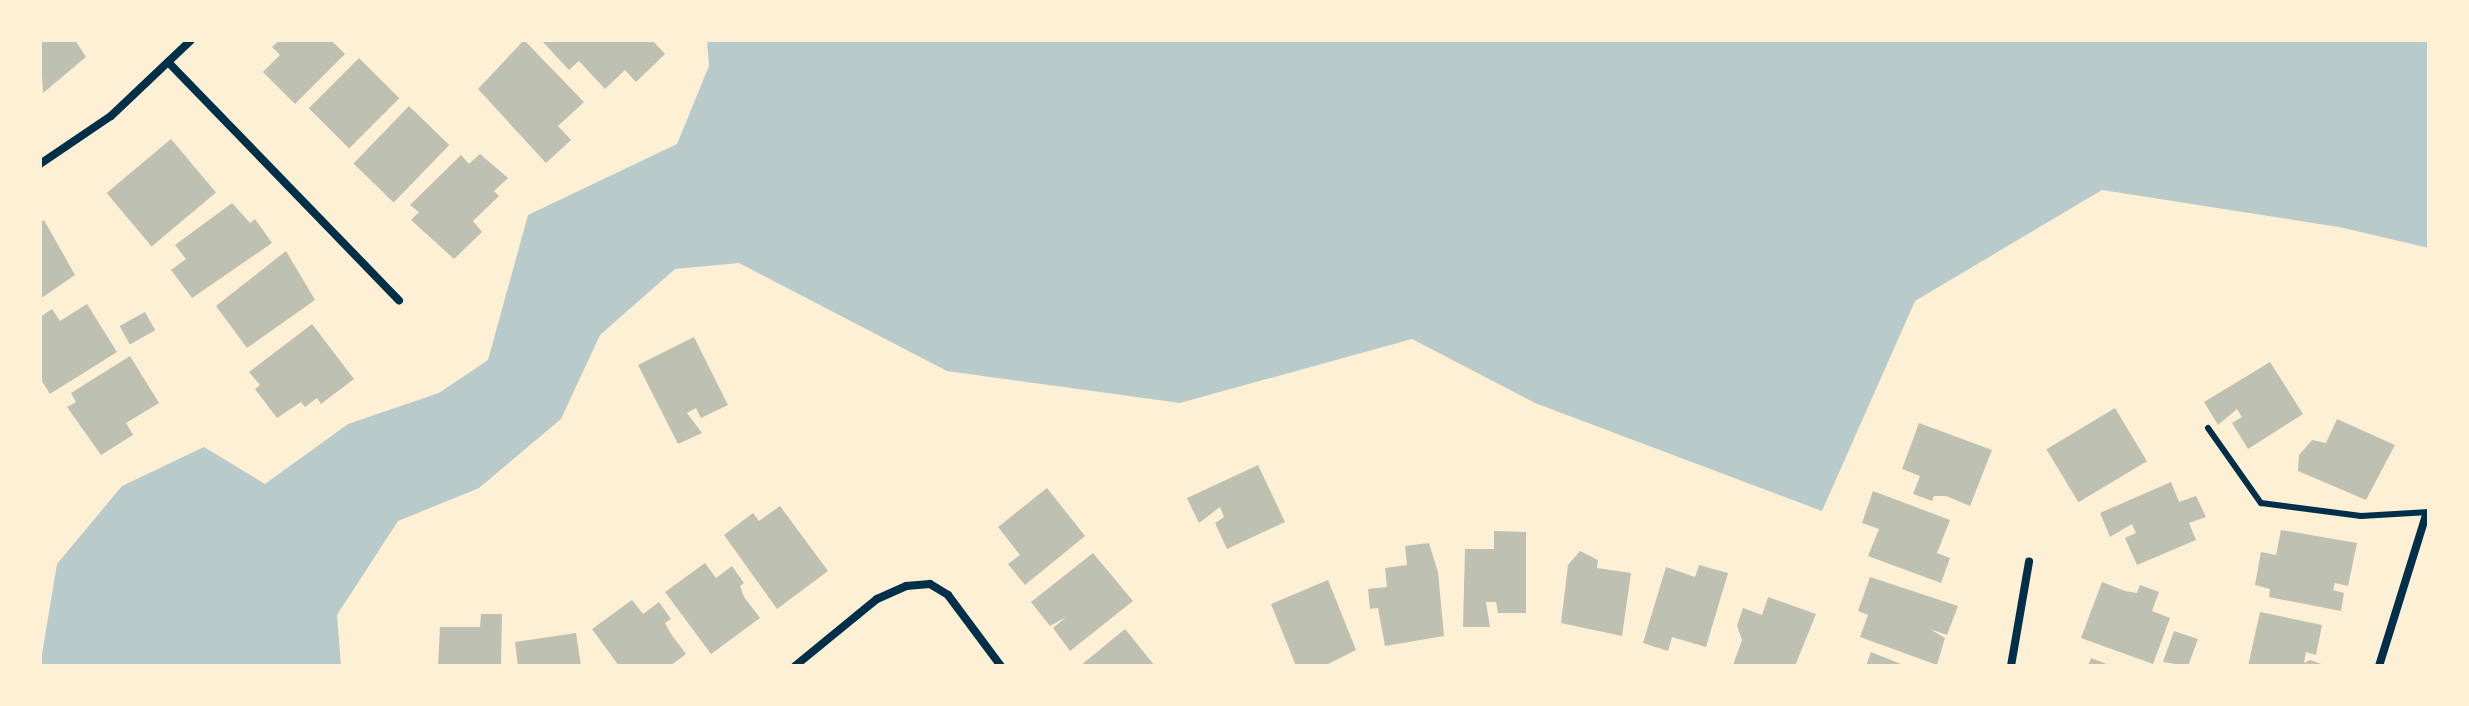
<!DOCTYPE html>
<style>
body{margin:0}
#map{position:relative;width:2469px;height:706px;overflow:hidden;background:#fdf0d5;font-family:"Space Grotesk",sans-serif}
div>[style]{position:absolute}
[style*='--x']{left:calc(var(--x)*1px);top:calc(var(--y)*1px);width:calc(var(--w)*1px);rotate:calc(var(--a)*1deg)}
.green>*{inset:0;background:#b9caca}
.building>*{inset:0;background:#bec0b2;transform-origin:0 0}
.service>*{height:6px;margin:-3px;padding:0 3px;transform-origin:3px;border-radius:3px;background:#003049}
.minor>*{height:8px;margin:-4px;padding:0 4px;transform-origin:4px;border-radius:4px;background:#003049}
span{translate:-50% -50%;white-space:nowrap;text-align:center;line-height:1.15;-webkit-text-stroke:7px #fdf0d5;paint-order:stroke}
.frame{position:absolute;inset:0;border:42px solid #fdf0d5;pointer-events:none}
</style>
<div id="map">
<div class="green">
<div style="clip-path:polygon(707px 40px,2429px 40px,2429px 248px,2339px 227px,2102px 190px,1915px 301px,1822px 511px,1535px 403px,1412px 339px,1180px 403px,947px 371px,739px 263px,675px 269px,600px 335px,561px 419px,479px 488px,398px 521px,337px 615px,341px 666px,40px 666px,57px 564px,122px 486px,204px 447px,265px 484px,348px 424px,439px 393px,488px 360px,528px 215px,677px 144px,709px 66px)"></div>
</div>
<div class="building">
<div style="clip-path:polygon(40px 40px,75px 40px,86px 57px,43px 93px)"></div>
<div style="clip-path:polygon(280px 40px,331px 40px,345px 54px,295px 104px,263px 72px,280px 55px,272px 47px)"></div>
<div style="clip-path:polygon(524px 40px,584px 102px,558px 126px,571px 140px,546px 163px,478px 89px)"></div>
<div style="clip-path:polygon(541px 40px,652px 40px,665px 54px,636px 82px,625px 70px,605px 89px,579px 61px,569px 70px)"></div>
<div style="left:359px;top:58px;width:57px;height:71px;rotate:45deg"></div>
<div style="left:409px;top:106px;width:56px;height:80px;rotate:44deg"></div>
<div style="left:171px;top:139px;width:70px;height:84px;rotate:50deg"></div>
<div style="clip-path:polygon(480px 154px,508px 178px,494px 191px,499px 196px,473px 221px,482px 232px,454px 259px,411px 220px,419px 212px,410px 205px,461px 155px,469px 164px)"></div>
<div style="clip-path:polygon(232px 203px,250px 223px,255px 219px,272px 243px,192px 298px,171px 270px,186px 259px,175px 245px)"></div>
<div style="clip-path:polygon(44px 220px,75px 275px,40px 299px,40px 223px)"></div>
<div style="clip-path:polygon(286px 251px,315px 300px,247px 348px,216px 306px)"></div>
<div style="clip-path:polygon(87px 304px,117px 352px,50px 394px,40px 378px,40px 317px,52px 309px,60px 321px)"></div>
<div style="left:145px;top:312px;width:21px;height:29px;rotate:61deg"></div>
<div style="clip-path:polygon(312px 324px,354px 379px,321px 404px,317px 398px,305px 407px,301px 402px,277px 418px,255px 389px,260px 385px,249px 372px)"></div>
<div style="clip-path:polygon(694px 337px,728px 405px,701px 418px,696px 408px,687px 413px,702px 433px,678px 444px,638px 365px)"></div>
<div style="clip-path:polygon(130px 356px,159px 403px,126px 423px,133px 435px,101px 455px,67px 407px,76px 402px,71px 393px)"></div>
<div style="clip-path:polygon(2270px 362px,2303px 414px,2248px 449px,2232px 423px,2242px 417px,2237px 409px,2218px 425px,2204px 402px)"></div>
<div style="left:2115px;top:408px;width:62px;height:80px;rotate:59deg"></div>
<div style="clip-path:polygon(2337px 419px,2395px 445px,2366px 500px,2298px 471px,2299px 455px,2312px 440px,2326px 443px)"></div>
<div style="clip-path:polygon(1919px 423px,1992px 450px,1970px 506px,1946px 496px,1934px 496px,1932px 501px,1913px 494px,1920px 476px,1902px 469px)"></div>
<div style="clip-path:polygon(1258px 465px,1285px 522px,1227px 549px,1215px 523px,1224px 517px,1220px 507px,1199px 523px,1187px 498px)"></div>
<div style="clip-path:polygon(2171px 482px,2179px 502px,2196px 496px,2206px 517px,2189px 523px,2196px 540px,2137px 565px,2125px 538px,2136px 533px,2132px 524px,2110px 537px,2100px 513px)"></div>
<div style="clip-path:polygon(1047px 488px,1085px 536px,1025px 585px,1008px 564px,1020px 555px,998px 527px)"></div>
<div style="clip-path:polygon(1873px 491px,1950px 520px,1937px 553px,1950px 558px,1941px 583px,1868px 556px,1879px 529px,1862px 523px)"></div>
<div style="clip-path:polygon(780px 506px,828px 571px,777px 609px,724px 535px,753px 513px,759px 521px)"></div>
<div style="clip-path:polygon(2281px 530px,2357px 543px,2348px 586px,2335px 583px,2333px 590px,2344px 593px,2341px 611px,2269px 597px,2270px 589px,2255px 585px,2261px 552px,2276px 555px)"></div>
<div style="clip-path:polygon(1494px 531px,1526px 532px,1526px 613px,1498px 613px,1496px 602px,1486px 602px,1490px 627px,1463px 627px,1465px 549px,1494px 549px)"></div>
<div style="clip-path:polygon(1429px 543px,1438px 572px,1444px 636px,1385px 646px,1378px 608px,1370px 609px,1368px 589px,1387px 587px,1385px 568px,1407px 565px,1405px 546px)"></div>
<div style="clip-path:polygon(1580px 551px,1598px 560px,1597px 568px,1631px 573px,1622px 636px,1561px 623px,1568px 565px)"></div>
<div style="clip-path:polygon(1093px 553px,1133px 601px,1070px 651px,1053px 628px,1066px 617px,1050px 626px,1031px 602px)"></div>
<div style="clip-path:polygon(705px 563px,716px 578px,732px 566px,744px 583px,740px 586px,744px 597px,760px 618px,711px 654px,665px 592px)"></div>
<div style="clip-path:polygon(1699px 565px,1728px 573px,1706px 647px,1672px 637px,1668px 651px,1643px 643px,1666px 567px,1695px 577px)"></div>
<div style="clip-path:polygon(1870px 577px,1958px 606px,1947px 635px,1930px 629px,1945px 638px,1937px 665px,1860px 637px,1868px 615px,1858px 611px)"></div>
<div style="clip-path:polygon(1328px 580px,1356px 650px,1324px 666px,1296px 666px,1271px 604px)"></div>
<div style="clip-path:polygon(2102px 582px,2125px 591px,2137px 593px,2140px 585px,2159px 592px,2152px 611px,2170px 618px,2153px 664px,2081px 638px)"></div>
<div style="clip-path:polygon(1768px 597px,1816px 614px,1795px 666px,1733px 665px,1742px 640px,1737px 626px,1743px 608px,1762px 615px)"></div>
<div style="clip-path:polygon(632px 600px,643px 614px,659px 602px,671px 619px,665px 623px,671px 634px,686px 654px,670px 666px,619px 666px,592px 629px)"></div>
<div style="clip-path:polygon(2260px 612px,2322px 625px,2316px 655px,2306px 652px,2304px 663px,2310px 660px,2327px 666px,2248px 666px)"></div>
<div style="clip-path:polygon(481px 614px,502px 614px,501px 666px,438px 666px,440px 627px,480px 627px)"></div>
<div style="clip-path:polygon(1125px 629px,1155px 666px,1080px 666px)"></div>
<div style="clip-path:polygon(2174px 631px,2198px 639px,2188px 666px,2163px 662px)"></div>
<div style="clip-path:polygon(576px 633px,581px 666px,518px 666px,515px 642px)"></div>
<div style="clip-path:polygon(1871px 652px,1906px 666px,1866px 666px)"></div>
<div style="clip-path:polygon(2091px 658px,2112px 666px,2088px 666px)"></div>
</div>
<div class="service">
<div style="--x:2208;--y:428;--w:92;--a:54.8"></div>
<div style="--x:2261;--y:503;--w:101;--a:7.4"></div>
<div style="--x:2361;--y:516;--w:68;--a:-3.4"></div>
</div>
<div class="minor">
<div style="--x:168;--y:62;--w:332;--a:45.9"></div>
<div style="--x:40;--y:164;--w:86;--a:-34.1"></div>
<div style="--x:111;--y:116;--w:110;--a:-43.5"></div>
<div style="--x:795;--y:666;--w:106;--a:-39.3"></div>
<div style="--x:877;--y:599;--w:32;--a:-24"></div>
<div style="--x:906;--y:586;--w:24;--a:-5"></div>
<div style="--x:930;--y:584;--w:21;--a:31"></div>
<div style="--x:948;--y:595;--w:89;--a:53.3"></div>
<div style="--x:2011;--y:666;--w:106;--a:-80.2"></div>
<div style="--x:2379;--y:666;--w:158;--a:-72.7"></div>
</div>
<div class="frame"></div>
</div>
